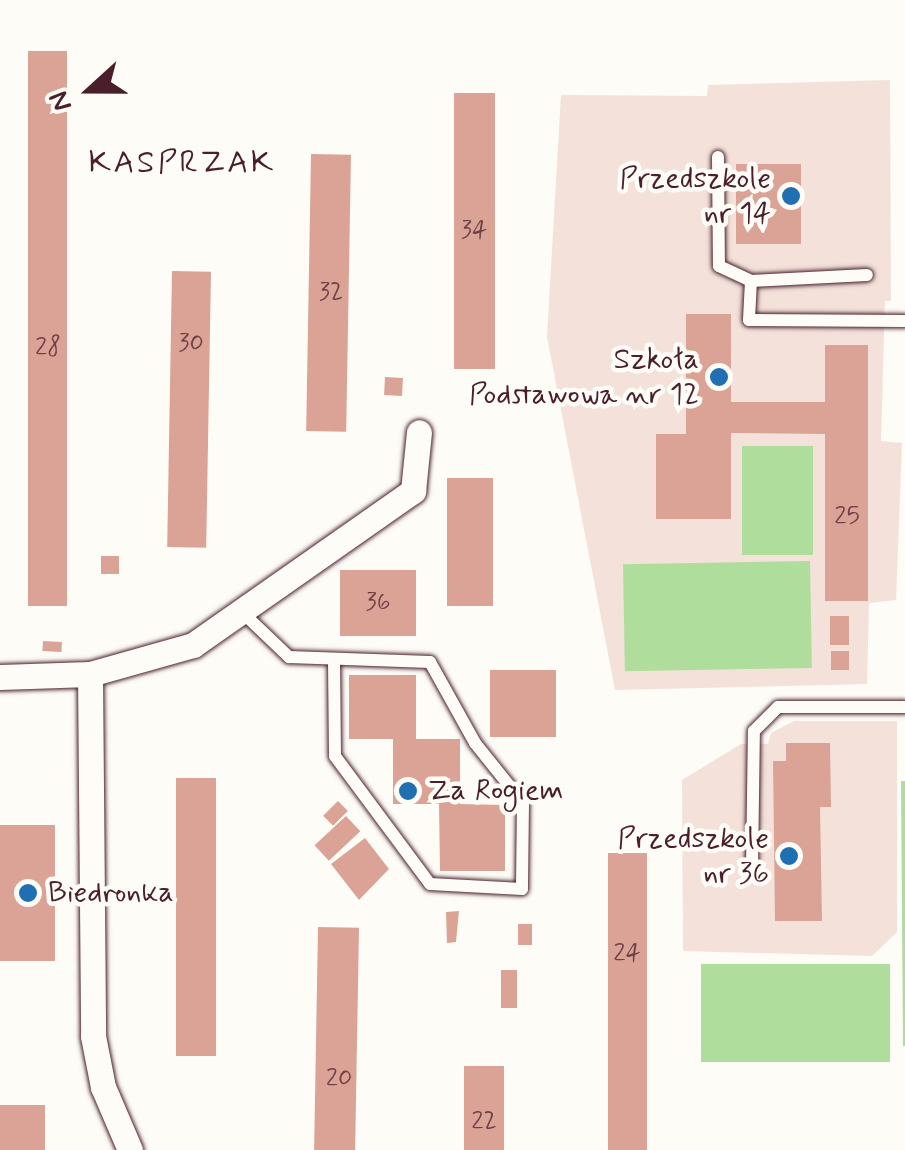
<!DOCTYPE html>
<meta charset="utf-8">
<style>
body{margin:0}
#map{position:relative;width:905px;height:1150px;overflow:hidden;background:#fdfcf7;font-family:Mynerve,sans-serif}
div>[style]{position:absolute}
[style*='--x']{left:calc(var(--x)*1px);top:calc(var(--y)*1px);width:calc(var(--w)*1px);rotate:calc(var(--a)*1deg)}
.built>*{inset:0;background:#f3e1da}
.green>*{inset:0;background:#afdd9c;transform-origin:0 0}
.building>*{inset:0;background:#dba396;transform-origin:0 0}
.roads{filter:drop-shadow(0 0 2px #4a1f2b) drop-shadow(0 0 2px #4a1f2b)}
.service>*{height:12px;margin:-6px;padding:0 6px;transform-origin:6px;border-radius:6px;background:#fdfcf7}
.minor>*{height:25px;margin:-12.5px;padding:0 12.5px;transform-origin:12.5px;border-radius:12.5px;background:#fdfcf7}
.dots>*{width:28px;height:28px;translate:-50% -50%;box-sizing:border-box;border:5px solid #fdfcf7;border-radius:50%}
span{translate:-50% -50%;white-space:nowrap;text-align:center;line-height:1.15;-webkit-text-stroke:9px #fdfcf7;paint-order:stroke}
.number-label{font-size:25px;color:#6e4046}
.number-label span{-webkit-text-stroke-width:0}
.poi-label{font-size:30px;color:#4a1f2b}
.right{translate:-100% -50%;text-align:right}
.left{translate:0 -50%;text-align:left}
.neighbourhood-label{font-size:32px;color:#4a1f2b;letter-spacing:2.5px}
.north{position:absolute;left:40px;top:40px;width:100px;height:100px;-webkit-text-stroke:8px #fdfcf7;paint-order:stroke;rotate:249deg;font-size:28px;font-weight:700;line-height:40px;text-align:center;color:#4a1f2b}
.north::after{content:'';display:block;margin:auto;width:35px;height:45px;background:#4a1f2b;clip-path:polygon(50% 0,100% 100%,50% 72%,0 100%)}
</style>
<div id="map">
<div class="built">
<div style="clip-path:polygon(890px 80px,891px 301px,885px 301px,881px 441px,902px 443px,896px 600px,869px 603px,867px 684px,615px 690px,547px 337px,561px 95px,707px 96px,708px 85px)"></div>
<div style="clip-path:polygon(794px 721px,897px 721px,897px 932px,872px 956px,683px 951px,682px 780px,741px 744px,768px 744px,771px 733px)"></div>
</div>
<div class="green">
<div style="left:742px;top:446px;width:71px;height:109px"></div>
<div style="left:810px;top:561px;width:107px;height:187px;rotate:89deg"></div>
<div style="clip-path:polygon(901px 781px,905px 781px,905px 1046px,903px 1046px)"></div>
<div style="left:701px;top:964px;width:189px;height:98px"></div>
</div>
<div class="building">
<div style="left:67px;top:51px;width:555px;height:39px;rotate:90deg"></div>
<div style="left:454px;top:93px;width:41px;height:276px"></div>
<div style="left:311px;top:154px;width:40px;height:277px;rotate:1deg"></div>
<div style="left:736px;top:164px;width:65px;height:80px"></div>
<div style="left:172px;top:271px;width:39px;height:276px;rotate:1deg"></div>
<div style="clip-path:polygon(686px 314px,731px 314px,731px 402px,825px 402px,825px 345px,868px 345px,868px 601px,825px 601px,825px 434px,731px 433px,731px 519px,656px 519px,656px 434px,686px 434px)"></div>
<div style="left:385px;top:377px;width:18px;height:18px;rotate:3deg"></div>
<div style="left:447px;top:478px;width:46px;height:128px"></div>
<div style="left:101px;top:556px;width:18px;height:18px"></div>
<div style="left:340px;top:570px;width:76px;height:66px"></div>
<div style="left:830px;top:616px;width:19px;height:29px"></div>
<div style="left:43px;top:641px;width:19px;height:10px;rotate:3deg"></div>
<div style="left:831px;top:651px;width:18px;height:19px"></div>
<div style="left:556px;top:670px;width:67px;height:66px;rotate:90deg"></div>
<div style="clip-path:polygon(349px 675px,416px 675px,416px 739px,460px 739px,460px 804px,505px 805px,505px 871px,440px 871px,439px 804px,393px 804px,393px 739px,349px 739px)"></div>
<div style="clip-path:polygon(786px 743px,830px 743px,831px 807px,820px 807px,822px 921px,775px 921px,773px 761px,786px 761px)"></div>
<div style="left:176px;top:778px;width:40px;height:278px"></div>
<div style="left:338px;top:801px;width:14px;height:21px;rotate:45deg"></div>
<div style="left:346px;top:816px;width:21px;height:43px;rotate:47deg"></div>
<div style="left:0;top:825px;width:55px;height:136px"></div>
<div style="clip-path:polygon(365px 838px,389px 869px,359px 900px,331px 864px)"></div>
<div style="left:608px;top:853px;width:39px;height:297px"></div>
<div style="clip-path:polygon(459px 911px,456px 942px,447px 943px,446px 912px)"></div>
<div style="left:518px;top:924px;width:14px;height:21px"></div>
<div style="left:318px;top:927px;width:41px;height:223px;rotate:1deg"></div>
<div style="left:501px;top:970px;width:16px;height:38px"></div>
<div style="left:464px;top:1066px;width:40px;height:84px"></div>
<div style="left:0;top:1105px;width:45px;height:45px"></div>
</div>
<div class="roads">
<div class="service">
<div style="--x:718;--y:157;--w:109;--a:89.5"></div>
<div style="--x:719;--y:266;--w:35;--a:25"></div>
<div style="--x:751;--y:281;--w:39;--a:93"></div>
<div style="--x:749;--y:320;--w:156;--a:0.4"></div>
<div style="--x:751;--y:281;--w:116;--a:-3"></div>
<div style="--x:243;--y:613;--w:64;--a:43.7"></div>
<div style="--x:289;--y:657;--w:141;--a:2"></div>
<div style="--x:430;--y:662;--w:93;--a:60.9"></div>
<div style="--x:475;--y:743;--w:77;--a:51.3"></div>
<div style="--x:523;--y:803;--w:86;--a:90.7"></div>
<div style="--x:522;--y:889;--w:92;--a:-176.9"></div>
<div style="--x:430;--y:884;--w:159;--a:-126.6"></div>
<div style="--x:335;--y:756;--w:96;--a:-90.6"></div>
<div style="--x:752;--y:868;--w:137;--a:-89.2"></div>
<div style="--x:754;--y:731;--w:34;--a:-45"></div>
<div style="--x:778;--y:707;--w:127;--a:0"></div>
</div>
<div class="minor">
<div style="--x:90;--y:674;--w:362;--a:89.5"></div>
<div style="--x:93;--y:1036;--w:52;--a:78.9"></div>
<div style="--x:103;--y:1087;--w:69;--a:66.8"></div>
<div style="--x:0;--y:677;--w:90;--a:-1.9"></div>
<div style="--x:90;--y:674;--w:107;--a:-15.7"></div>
<div style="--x:193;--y:645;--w:269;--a:-35"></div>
<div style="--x:413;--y:491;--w:59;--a:-84.2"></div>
</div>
</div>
<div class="dots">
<div style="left:791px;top:196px;background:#1f6fb2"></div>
<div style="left:719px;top:377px;background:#1f6fb2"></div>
<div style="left:408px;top:791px;background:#1f6fb2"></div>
<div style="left:789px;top:856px;background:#1f6fb2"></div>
<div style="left:28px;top:893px;background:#1f6fb2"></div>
</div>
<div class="number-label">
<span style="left:474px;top:231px">34</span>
<span style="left:331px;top:293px">32</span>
<span style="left:191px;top:344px">30</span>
<span style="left:48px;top:348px">28</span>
<span style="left:847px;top:517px">25</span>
<span style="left:378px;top:603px">36</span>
<span style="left:627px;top:954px">24</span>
<span style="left:339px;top:1079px">20</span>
<span style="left:484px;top:1122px">22</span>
</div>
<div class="poi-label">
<span class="right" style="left:771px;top:196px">Przedszkole<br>nr 14</span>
<span class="right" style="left:699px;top:377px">Szkoła<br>Podstawowa nr 12</span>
<span class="left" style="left:428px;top:791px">Za Rogiem</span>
<span class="right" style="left:769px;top:856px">Przedszkole<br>nr 36</span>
<span class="left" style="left:48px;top:893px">Biedronka</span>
</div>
<div class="neighbourhood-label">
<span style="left:182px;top:163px">KASPRZAK</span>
</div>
<div class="north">N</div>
</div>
